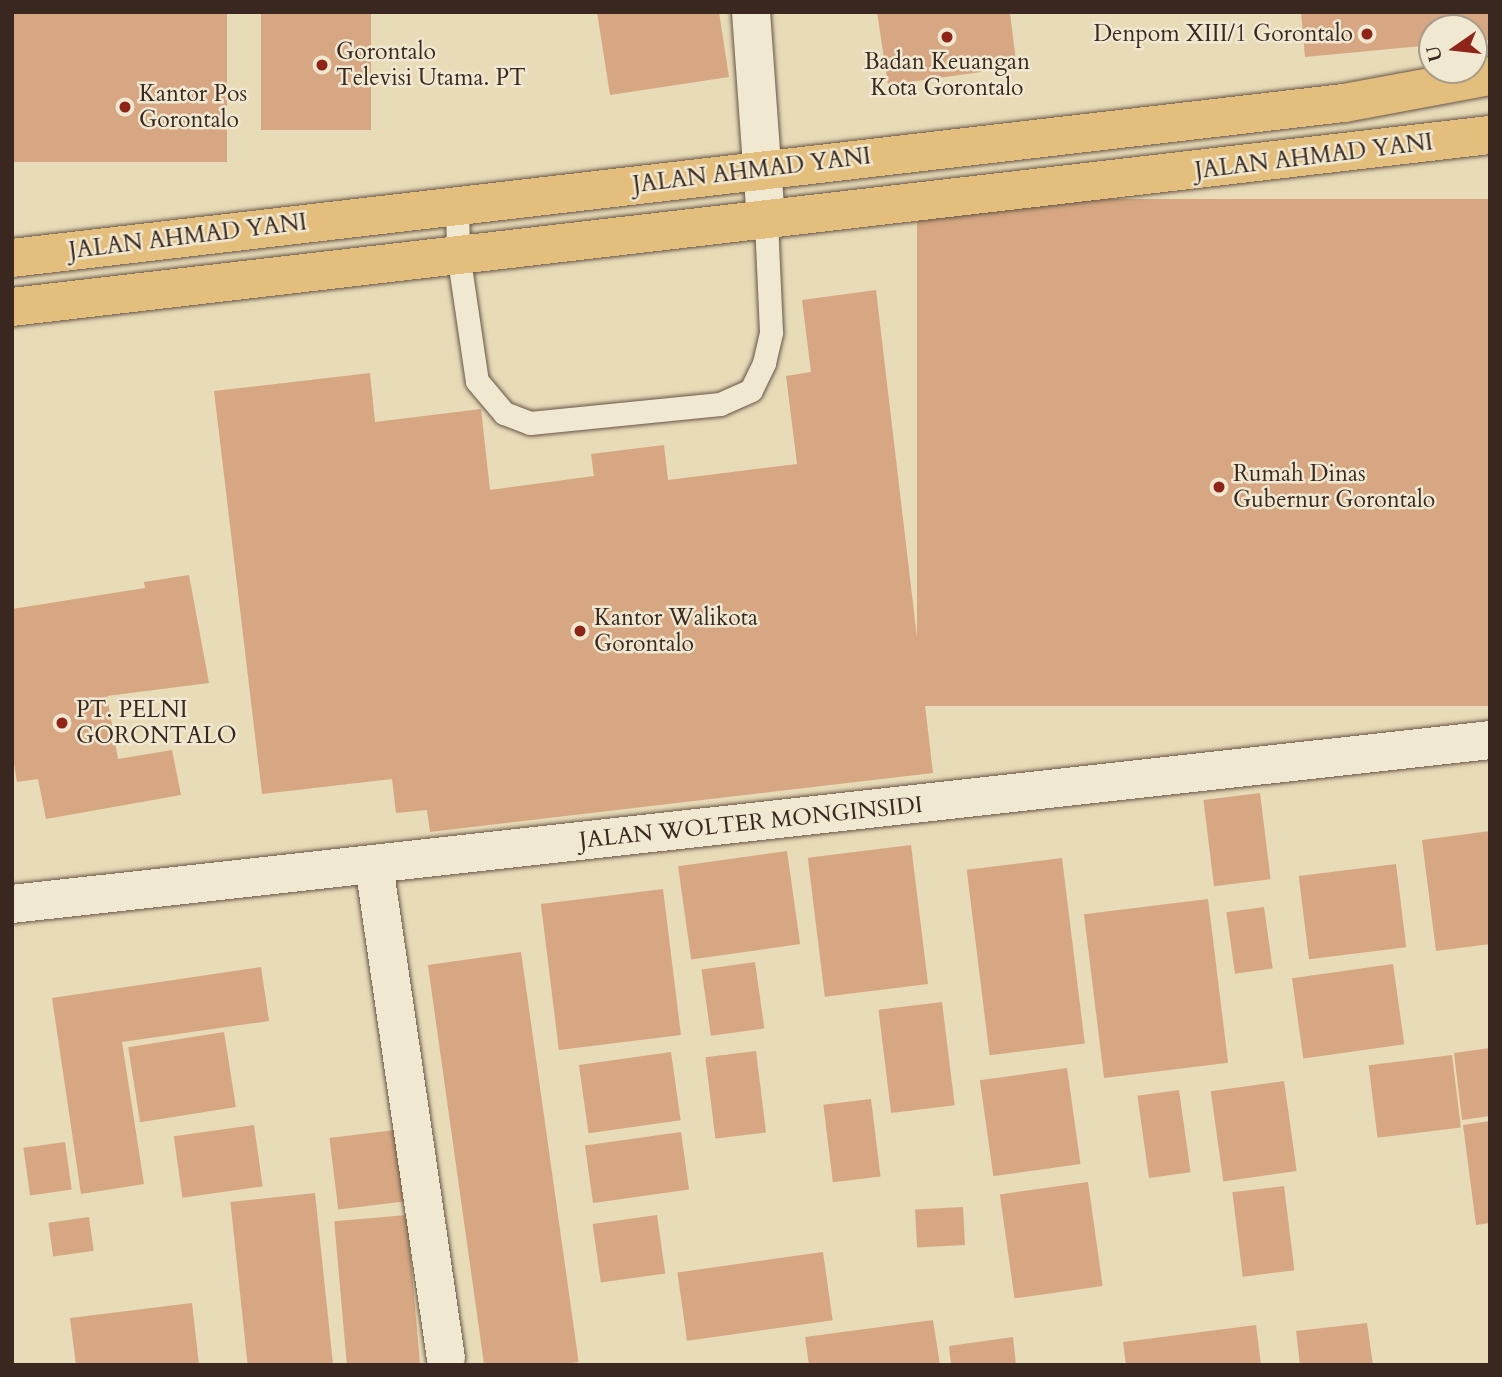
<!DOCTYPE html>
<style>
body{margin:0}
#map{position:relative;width:1502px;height:1377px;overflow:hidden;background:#e8dbb8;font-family:Cardo,serif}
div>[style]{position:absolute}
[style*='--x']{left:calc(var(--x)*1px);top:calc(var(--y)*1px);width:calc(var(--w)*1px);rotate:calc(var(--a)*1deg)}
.building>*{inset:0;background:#d6a782;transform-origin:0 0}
.roads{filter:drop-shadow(0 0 2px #665546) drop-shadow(0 0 2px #665546)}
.lane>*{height:23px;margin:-11.5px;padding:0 11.5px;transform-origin:11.5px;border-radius:11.5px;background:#f0e8d1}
.street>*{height:38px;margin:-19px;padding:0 19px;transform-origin:19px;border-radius:19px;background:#f0e8d1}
.highway>*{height:38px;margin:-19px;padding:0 19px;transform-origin:19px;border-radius:19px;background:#e4be7c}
.dots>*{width:19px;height:19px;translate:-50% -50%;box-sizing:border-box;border:4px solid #f0e8d1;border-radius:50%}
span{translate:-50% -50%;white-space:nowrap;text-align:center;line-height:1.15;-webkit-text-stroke:5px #f0e8d1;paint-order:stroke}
.poi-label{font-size:23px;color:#3a2820}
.right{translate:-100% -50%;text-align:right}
.left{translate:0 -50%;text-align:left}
.street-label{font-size:23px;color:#3a2820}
.frame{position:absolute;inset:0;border:14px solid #3a2820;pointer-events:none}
.north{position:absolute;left:1418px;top:14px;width:70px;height:70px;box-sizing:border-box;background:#f0e8d1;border:2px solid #a79b8a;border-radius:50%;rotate:256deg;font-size:19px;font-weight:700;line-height:28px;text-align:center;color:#3a2820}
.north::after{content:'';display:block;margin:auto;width:24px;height:32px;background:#8f2418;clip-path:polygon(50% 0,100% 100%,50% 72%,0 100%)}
</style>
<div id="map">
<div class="building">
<div style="left:12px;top:12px;width:215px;height:150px"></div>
<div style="left:261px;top:12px;width:110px;height:118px"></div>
<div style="clip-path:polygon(597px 12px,719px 12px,729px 77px,610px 95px)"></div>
<div style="clip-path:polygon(877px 12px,1010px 12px,1016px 62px,980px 65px,981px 72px,888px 85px)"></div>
<div style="clip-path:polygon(1301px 12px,1490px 12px,1490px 40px,1474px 41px,1474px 28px,1432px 28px,1432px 45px,1305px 57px)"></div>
<div style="left:1490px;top:199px;width:507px;height:573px;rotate:90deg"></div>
<div style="clip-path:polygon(876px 290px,933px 773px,430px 832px,427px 810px,396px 813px,392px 779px,262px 794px,214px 391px,370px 373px,375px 422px,481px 409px,490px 490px,594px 476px,591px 454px,664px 445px,668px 480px,797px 464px,786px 376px,811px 372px,802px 300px)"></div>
<div style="clip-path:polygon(189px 575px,209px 683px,107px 696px,118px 759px,172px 750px,181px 795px,46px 819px,38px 779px,17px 782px,12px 752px,12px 609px,145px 588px,144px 582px)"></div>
<div style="left:1260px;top:793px;width:87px;height:57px;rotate:83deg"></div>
<div style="clip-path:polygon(1490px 831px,1490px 944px,1436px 951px,1422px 840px)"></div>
<div style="left:911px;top:845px;width:140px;height:104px;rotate:83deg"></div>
<div style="left:787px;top:851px;width:94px;height:110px;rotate:82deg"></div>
<div style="left:1062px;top:858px;width:187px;height:96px;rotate:83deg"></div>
<div style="left:1396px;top:864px;width:84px;height:98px;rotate:83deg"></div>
<div style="left:663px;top:889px;width:147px;height:123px;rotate:83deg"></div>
<div style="left:1208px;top:899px;width:165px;height:125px;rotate:83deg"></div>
<div style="left:1264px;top:907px;width:62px;height:38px;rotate:82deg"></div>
<div style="left:521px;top:952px;width:414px;height:94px;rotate:82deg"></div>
<div style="left:755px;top:962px;width:67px;height:54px;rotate:82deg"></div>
<div style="left:1393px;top:964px;width:81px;height:102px;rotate:82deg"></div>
<div style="clip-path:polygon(261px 967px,269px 1021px,122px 1042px,144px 1184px,81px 1194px,52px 998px)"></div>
<div style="left:942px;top:1002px;width:104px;height:64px;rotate:83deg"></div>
<div style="left:224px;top:1032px;width:76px;height:97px;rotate:81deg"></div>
<div style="clip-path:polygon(1490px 1048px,1490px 1116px,1462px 1120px,1454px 1053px)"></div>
<div style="left:756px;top:1051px;width:82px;height:51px;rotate:83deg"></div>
<div style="left:671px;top:1052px;width:69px;height:93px;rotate:82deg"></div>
<div style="left:1452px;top:1055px;width:73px;height:84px;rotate:83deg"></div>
<div style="left:1067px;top:1068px;width:97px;height:88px;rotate:82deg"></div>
<div style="left:1284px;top:1081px;width:91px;height:74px;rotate:82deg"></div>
<div style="left:1179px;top:1090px;width:83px;height:42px;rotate:82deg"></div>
<div style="left:871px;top:1099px;width:78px;height:48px;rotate:83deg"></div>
<div style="clip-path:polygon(1490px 1121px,1490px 1223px,1476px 1225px,1463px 1125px)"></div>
<div style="left:254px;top:1125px;width:62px;height:81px;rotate:82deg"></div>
<div style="left:395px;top:1130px;width:72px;height:66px;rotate:83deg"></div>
<div style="left:681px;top:1132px;width:58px;height:97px;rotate:82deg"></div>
<div style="left:65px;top:1142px;width:48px;height:42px;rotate:82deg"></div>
<div style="left:1088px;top:1182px;width:105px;height:89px;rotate:82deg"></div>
<div style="left:1284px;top:1186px;width:85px;height:52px;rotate:83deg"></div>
<div style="left:315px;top:1193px;width:173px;height:85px;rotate:84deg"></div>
<div style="left:963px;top:1207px;width:38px;height:48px;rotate:87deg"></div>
<div style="left:407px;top:1215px;width:151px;height:73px;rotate:85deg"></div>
<div style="left:657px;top:1215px;width:59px;height:65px;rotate:82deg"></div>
<div style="left:89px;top:1217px;width:34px;height:41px;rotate:82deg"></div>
<div style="left:823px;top:1252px;width:69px;height:147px;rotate:82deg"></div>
<div style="clip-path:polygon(192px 1303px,199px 1365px,76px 1365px,70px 1318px)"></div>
<div style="clip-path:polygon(933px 1320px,940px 1365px,809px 1365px,805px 1337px)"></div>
<div style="clip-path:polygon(1367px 1323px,1373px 1365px,1300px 1365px,1296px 1331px)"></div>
<div style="clip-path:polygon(1256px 1325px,1261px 1365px,1126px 1365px,1123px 1342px)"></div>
<div style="clip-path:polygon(1013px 1337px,1016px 1365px,951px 1365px,949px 1346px)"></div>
</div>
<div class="roads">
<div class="lane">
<div style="--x:457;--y:205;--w:48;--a:88.8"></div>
<div style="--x:458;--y:253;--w:129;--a:81.6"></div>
<div style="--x:477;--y:381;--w:42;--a:49.8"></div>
<div style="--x:504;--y:413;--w:28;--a:21"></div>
<div style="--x:530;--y:423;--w:191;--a:-5.7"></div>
<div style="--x:720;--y:404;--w:34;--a:-24"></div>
<div style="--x:751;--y:390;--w:30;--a:-64"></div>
<div style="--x:764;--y:363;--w:32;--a:-77"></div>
<div style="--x:771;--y:332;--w:109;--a:-92.6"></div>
</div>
<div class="street">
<div style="--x:751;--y:12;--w:212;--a:85.9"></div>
<div style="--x:374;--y:865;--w:498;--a:81.7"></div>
<div style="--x:12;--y:904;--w:1487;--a:-6.33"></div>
</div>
<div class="highway">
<div style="--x:12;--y:258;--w:1341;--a:-6.64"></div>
<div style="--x:1344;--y:103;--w:148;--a:-10.5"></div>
<div style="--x:12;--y:307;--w:1488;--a:-6.64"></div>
</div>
</div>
<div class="dots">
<div style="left:1367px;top:34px;background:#8f2418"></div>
<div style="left:947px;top:37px;background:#8f2418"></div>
<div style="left:322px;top:65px;background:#8f2418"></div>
<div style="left:125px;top:107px;background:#8f2418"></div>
<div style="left:1219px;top:487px;background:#8f2418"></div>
<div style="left:580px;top:631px;background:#8f2418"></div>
<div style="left:62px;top:723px;background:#8f2418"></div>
</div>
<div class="poi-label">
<span class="right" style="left:1353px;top:34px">Denpom XIII/1 Gorontalo</span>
<span class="left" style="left:336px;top:65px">Gorontalo<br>Televisi Utama. PT</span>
<span style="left:947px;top:75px">Badan Keuangan<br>Kota Gorontalo</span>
<span class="left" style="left:139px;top:107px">Kantor Pos<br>Gorontalo</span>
<span class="left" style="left:1233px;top:487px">Rumah Dinas<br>Gubernur Gorontalo</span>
<span class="left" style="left:594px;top:631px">Kantor Walikota<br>Gorontalo</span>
<span class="left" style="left:76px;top:723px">PT. PELNI<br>GORONTALO</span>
</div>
<div class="street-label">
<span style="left:1314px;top:157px;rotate:-7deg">JALAN AHMAD YANI</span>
<span style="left:752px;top:171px;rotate:-7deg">JALAN AHMAD YANI</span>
<span style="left:188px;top:237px;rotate:-7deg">JALAN AHMAD YANI</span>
<span style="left:751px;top:823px;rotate:-6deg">JALAN WOLTER MONGINSIDI</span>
</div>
<div class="frame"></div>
<div class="north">U</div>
</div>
